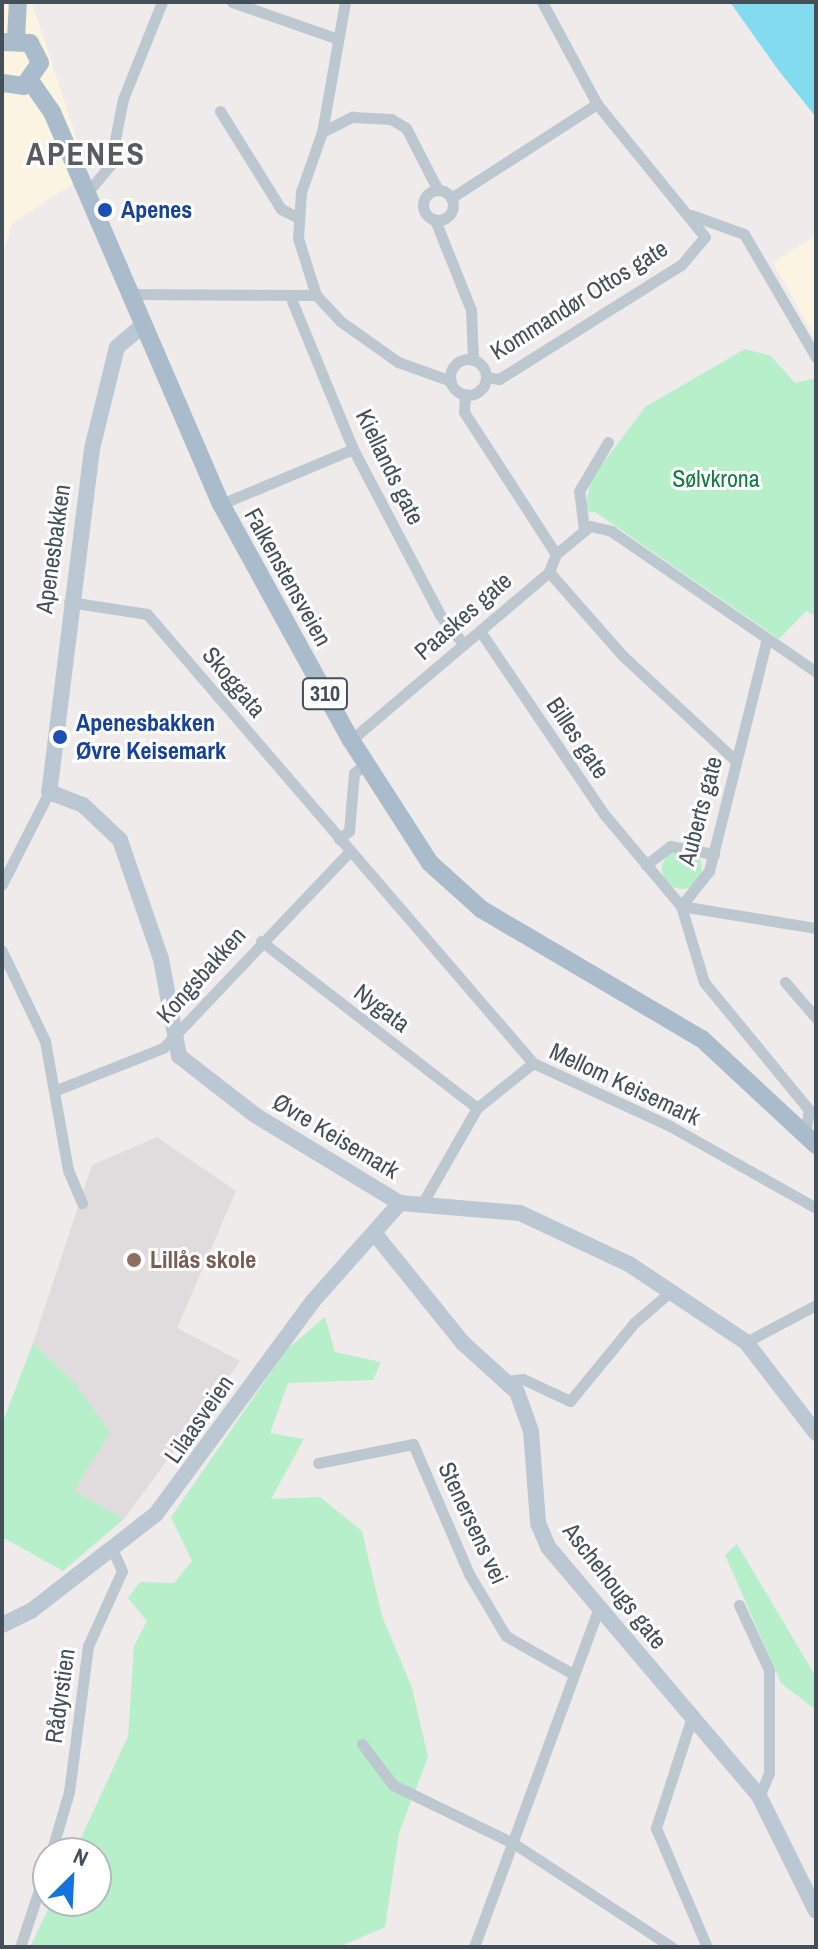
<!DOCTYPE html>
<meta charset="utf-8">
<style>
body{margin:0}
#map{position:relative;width:818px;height:1949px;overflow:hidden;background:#efebeb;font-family:"Archivo Narrow",sans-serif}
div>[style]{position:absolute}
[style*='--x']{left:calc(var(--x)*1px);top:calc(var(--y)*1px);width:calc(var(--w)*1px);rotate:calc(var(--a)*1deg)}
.commercial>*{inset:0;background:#fcf4e2}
.education>*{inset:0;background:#e0dcdd}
.green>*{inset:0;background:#b7efcb}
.round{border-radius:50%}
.water>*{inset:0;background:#82dbee}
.street>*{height:11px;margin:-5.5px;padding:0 5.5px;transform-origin:5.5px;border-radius:5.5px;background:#bcc7cf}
.street>.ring{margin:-5.5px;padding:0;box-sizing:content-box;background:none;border:11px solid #bcc7cf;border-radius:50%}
.secondary>*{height:16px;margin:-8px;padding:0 8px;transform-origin:8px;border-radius:8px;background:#bbc8d4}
.primary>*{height:18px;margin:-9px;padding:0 9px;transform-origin:9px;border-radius:9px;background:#aabccc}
.dots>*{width:22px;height:22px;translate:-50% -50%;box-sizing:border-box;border:4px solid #fff;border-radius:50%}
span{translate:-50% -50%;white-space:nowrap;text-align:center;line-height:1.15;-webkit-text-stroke:6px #fff;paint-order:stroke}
.shield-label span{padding:2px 6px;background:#fff;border:2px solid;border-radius:6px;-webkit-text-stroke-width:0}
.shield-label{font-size:22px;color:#445059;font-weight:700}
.transit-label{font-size:24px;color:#164399;font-weight:700}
.left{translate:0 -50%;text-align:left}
.street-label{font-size:24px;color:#445059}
.park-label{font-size:24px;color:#147b44}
.education-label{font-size:24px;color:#785e54;font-weight:700}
.district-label{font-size:32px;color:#585c61;font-weight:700;letter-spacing:2px}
.frame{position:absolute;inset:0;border:4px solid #445059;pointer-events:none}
.north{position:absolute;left:32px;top:1837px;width:80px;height:80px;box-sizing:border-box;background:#fff;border:2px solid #b4b9bd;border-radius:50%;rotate:24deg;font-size:22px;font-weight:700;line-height:32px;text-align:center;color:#445059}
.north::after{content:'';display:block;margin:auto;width:28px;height:36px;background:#1374e0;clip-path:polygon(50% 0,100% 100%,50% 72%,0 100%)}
</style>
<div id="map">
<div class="commercial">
<div style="clip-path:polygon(2px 2px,32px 2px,88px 174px,13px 223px,2px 255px)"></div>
<div style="clip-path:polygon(816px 235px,816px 339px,773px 263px)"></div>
</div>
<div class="education">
<div style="clip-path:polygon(157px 1137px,236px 1191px,177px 1328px,240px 1361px,124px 1519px,73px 1491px,73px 1381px,33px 1343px,92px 1165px)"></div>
</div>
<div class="green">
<div style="clip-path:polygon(745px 349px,771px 356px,795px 383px,816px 378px,816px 616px,806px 611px,779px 639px,595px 512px,583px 513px,592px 478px,645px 407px)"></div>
<div class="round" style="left:662px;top:849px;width:40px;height:40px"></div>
<div style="clip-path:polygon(325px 1317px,335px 1352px,381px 1362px,373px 1380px,288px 1383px,270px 1433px,304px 1439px,271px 1499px,320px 1497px,362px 1531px,382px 1616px,412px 1688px,428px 1757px,399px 1833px,385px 1927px,339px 1947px,30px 1947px,52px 1901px,96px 1901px,96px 1853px,74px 1853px,128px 1736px,134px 1646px,147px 1621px,128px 1598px,140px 1582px,174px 1583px,192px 1561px,171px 1517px,287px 1349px)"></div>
<div style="clip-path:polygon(33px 1343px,73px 1381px,110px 1432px,74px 1491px,124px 1519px,63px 1571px,2px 1537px,2px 1424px)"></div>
<div style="clip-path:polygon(737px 1544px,816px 1677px,816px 1710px,781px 1683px,725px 1555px)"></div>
</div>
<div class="water">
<div style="clip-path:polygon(730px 2px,816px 2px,816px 117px,779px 71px)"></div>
</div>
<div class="street">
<div style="--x:232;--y:2;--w:112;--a:19.2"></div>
<div style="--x:345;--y:2;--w:132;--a:100"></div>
<div style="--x:322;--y:132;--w:64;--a:109.3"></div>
<div style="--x:301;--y:192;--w:46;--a:93.7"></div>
<div style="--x:298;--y:238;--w:60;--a:72.5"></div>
<div style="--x:316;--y:295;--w:35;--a:47"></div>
<div style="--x:340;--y:321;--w:71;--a:35.3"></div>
<div style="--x:398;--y:362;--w:56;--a:19.7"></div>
<div style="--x:220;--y:111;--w:115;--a:58.1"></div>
<div style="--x:281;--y:209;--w:18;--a:27"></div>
<div style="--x:322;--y:132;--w:34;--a:-27"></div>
<div style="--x:352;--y:117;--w:39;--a:3"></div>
<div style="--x:391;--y:119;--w:17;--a:31"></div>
<div style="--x:406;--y:128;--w:70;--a:62.7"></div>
<div class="ring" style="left:423px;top:190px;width:19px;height:19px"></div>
<div style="--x:86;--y:194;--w:38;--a:-50"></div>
<div style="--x:110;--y:165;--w:67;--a:-78.9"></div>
<div style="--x:123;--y:99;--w:105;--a:-68.1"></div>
<div style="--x:451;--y:198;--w:174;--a:-32.8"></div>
<div style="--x:691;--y:215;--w:56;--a:19.7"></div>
<div style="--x:744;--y:234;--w:143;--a:59.7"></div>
<div style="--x:435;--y:220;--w:97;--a:68.2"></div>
<div style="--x:471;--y:310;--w:50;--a:87.7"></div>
<div style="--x:127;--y:294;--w:189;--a:0.3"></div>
<div style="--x:292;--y:301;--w:160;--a:67.6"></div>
<div style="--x:353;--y:449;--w:187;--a:62.3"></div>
<div style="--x:440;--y:615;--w:38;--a:51"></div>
<div class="ring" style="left:450px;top:359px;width:25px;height:25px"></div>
<div style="--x:486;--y:377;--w:13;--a:9"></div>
<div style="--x:499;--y:379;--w:216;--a:-32.1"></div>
<div style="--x:682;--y:264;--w:35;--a:-50"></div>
<div style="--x:705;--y:237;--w:171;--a:-129.1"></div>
<div style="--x:597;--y:104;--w:116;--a:-118.3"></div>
<div style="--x:465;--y:394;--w:18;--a:93"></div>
<div style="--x:464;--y:412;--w:169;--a:57.1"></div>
<div style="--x:221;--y:504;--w:143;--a:-22.6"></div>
<div style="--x:584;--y:530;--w:39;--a:-97"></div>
<div style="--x:579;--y:491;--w:57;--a:-59.4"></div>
<div style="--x:549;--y:572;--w:112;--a:48.6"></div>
<div style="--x:623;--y:656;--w:154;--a:42.9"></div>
<div style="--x:69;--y:602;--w:79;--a:8.7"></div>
<div style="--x:147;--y:614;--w:592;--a:49.31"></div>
<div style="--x:480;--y:631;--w:221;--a:55.9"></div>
<div style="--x:604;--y:814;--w:120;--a:50.1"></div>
<div style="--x:681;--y:906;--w:79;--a:73.2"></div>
<div style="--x:704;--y:982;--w:166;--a:50.6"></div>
<div style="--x:809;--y:1110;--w:22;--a:100"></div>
<div style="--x:351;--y:740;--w:260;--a:-40.3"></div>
<div style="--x:549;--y:572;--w:19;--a:-69"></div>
<div style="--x:556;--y:554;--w:44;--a:-39.5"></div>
<div style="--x:590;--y:526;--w:22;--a:13"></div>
<div style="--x:611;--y:531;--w:249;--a:34.5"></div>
<div style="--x:339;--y:839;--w:13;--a:-39"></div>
<div style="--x:349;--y:831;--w:58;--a:-85.1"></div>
<div style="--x:354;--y:773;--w:15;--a:-37"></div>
<div style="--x:646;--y:865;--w:31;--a:-38"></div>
<div style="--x:670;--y:846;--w:45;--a:10.3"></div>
<div style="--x:2;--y:884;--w:103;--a:-62.9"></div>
<div style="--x:681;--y:906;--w:45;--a:-51.3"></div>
<div style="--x:709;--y:871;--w:236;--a:-76"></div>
<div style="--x:681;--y:906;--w:137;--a:9.3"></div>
<div style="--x:261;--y:941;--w:273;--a:37.7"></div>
<div style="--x:2;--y:951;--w:100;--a:64.5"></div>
<div style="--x:45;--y:1041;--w:131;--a:79.9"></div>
<div style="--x:68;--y:1170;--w:36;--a:67"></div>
<div style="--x:785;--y:982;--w:48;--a:49.3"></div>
<div style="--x:59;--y:1089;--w:112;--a:-21.5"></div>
<div style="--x:163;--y:1048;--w:272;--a:-46.5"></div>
<div style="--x:422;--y:1204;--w:111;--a:-60.2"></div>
<div style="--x:477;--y:1108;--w:72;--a:-38.8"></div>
<div style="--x:533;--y:1063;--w:151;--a:24.7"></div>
<div style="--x:670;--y:1126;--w:167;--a:29.3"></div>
<div style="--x:746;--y:1342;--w:79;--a:-27.9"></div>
<div style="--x:508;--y:1381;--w:15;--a:-8"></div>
<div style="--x:523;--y:1379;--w:52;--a:25.1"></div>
<div style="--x:570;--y:1401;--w:101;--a:-50.6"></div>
<div style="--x:634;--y:1323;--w:48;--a:-40.7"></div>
<div style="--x:318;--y:1463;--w:97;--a:-11.3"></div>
<div style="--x:413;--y:1444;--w:142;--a:66.7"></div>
<div style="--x:469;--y:1574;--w:72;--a:59.2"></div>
<div style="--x:506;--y:1636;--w:77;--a:29.6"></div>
<div style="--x:739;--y:1605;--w:72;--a:65.2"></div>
<div style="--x:769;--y:1670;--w:103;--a:90"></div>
<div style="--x:769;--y:1773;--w:25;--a:113"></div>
<div style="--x:691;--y:1720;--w:114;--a:108"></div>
<div style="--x:656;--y:1828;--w:129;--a:66.8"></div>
<div style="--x:362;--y:1744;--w:51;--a:52.9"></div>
<div style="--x:393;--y:1785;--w:133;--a:25.8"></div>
<div style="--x:513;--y:1843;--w:190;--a:33.2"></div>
<div style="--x:51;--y:1853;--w:64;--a:-73.6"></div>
<div style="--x:69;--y:1792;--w:147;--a:-82.6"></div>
<div style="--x:88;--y:1646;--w:82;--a:-65.6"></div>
<div style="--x:122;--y:1571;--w:22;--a:-114"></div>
<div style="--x:20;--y:1947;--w:89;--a:-71.6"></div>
<div style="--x:474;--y:1947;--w:361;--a:-69.8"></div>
</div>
<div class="secondary">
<div style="--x:141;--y:327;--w:31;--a:140"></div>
<div style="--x:117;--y:347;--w:105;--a:103.8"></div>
<div style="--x:92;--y:449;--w:346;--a:97.1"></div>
<div style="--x:49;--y:792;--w:36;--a:21"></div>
<div style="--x:83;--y:805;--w:51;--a:43.4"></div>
<div style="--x:120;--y:840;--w:126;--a:71"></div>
<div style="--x:161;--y:959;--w:99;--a:79.5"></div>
<div style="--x:179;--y:1056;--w:96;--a:37.8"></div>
<div style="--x:255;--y:1115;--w:170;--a:31.3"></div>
<div style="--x:400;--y:1203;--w:120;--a:4.8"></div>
<div style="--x:520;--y:1213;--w:120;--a:25.1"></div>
<div style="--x:629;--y:1264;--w:141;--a:33.7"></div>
<div style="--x:746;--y:1342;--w:115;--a:52.4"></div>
<div style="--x:375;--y:1234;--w:140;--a:51.1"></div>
<div style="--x:463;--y:1343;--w:73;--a:42.2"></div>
<div style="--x:517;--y:1392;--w:41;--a:70.3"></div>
<div style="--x:531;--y:1431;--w:92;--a:85.6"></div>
<div style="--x:538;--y:1523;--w:26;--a:67"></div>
<div style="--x:548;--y:1547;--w:326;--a:49.7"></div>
<div style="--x:759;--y:1796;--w:128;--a:63.6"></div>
<div style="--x:2;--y:1625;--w:32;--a:-26"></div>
<div style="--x:31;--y:1611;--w:158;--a:-37.8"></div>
<div style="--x:156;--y:1514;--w:265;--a:-53.6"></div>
<div style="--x:313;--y:1301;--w:131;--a:-48.4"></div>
</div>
<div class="primary">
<div style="--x:16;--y:38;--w:36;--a:-87"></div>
<div style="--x:2;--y:42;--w:28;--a:2"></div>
<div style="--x:30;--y:43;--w:22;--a:63"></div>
<div style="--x:40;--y:63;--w:28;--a:125"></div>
<div style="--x:24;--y:86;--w:22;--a:-172"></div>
<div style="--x:31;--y:82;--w:37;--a:55"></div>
<div style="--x:52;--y:112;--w:427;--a:66.7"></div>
<div style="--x:221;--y:504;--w:269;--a:61.2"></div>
<div style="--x:351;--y:740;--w:146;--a:57.3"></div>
<div style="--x:430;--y:863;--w:69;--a:42"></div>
<div style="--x:481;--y:909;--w:256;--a:30.5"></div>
<div style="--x:702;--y:1039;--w:156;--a:42.9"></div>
</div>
<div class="dots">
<div style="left:105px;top:210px;background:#1a4fb4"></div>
<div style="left:60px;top:737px;background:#1a4fb4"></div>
<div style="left:134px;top:1260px;background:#8d6e63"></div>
</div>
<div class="shield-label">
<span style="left:325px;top:694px">310</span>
</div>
<div class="transit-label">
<span class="left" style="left:121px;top:210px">Apenes</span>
<span class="left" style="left:76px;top:737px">Apenesbakken<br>Øvre Keisemark</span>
</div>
<div class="street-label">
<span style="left:579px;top:300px;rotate:-32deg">Kommandør Ottos gate</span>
<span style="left:390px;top:467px;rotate:64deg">Kiellands gate</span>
<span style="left:53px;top:549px;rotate:-82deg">Apenesbakken</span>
<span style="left:288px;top:577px;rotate:61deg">Falkenstensveien</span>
<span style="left:463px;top:616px;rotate:-41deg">Paaskes gate</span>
<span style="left:234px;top:682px;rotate:50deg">Skoggata</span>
<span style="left:578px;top:738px;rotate:56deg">Billes gate</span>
<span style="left:700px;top:811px;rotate:-75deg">Auberts gate</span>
<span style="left:201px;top:975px;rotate:-48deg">Kongsbakken</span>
<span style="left:382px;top:1008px;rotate:37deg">Nygata</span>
<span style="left:625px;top:1084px;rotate:25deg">Mellom Keisemark</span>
<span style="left:336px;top:1136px;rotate:31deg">Øvre Keisemark</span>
<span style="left:199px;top:1419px;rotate:-55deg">Lilaasveien</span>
<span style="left:473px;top:1523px;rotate:65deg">Stenersens vei</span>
<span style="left:615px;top:1586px;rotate:52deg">Aschehougs gate</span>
<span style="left:60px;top:1696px;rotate:-82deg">Rådyrstien</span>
</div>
<div class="park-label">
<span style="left:716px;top:479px">Sølvkrona</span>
</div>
<div class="education-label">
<span class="left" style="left:150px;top:1260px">Lillås skole</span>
</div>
<div class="district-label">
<span style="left:86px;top:154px">APENES</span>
</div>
<div class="frame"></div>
<div class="north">N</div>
</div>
